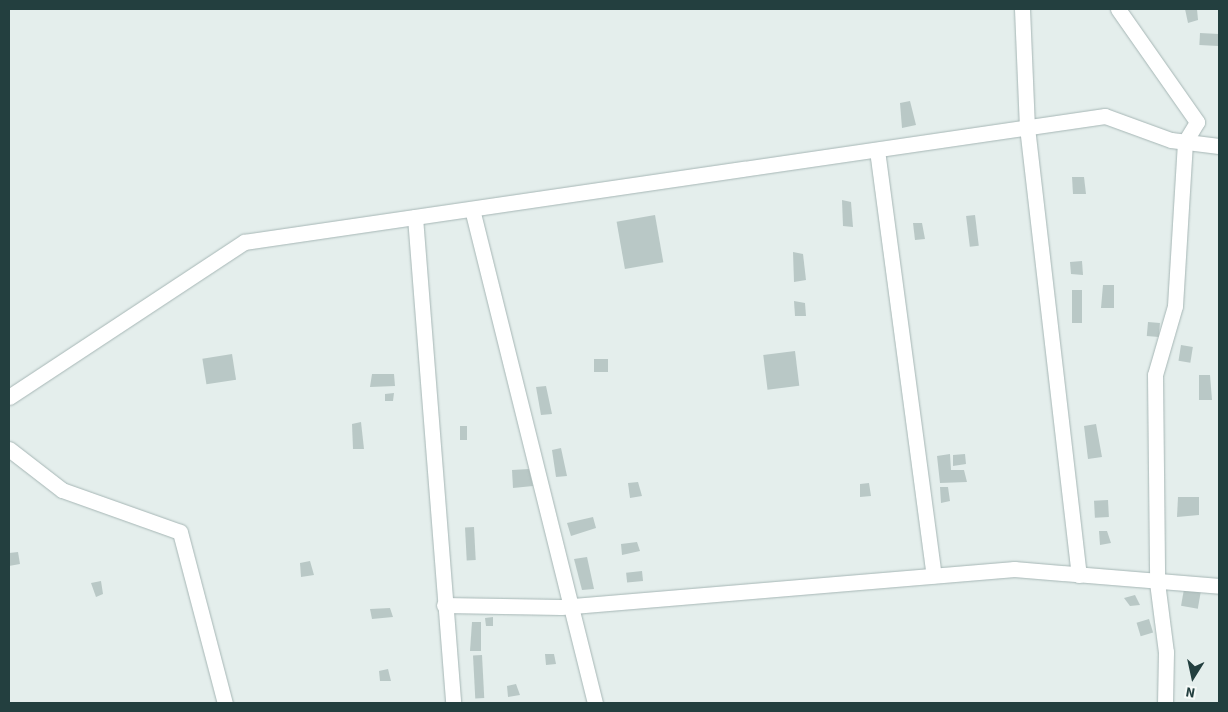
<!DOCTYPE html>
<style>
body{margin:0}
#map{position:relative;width:1228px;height:712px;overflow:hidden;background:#e4eeec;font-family:"Source Sans 3",sans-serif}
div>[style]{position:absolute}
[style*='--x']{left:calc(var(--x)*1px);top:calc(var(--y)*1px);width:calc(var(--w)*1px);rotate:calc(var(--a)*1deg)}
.building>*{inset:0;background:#b9c8c6;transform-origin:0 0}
.roads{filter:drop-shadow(0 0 1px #a6b6b5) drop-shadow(0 0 1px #a6b6b5)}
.minor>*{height:15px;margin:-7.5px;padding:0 7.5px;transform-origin:7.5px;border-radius:7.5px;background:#fff}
span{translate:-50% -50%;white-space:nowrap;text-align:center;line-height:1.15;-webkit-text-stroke:5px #f5faf8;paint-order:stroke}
.frame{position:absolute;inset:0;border:10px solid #233f3f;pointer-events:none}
.north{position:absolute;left:1168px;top:652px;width:50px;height:50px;-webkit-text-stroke:4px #f5faf8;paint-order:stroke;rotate:190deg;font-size:14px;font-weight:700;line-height:20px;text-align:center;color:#233f3f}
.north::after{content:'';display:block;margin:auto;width:18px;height:22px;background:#233f3f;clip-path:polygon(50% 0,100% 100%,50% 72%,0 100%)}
</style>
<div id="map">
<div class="building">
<div style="clip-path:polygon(1185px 9px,1197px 9px,1198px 20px,1188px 23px)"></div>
<div style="left:1200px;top:33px;width:19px;height:12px;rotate:3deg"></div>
<div style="clip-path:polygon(910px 101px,916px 125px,902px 128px,900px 103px)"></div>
<div style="clip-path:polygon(1072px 177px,1084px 177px,1086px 194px,1073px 194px)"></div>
<div style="clip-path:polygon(842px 200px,851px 202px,853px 227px,843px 226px)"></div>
<div style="left:655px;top:215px;width:48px;height:39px;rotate:80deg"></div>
<div style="left:975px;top:215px;width:31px;height:9px;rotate:83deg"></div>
<div style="clip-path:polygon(913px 223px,922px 223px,925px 239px,915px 240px)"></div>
<div style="clip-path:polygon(793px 252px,803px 254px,806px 280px,794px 282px)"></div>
<div style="clip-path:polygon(1082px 261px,1083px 275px,1071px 274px,1070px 262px)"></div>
<div style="clip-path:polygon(1103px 285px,1114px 285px,1114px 308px,1101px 308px)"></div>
<div style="left:1072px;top:290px;width:10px;height:33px"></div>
<div style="clip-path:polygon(794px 301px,805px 303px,806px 316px,795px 316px)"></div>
<div style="left:1148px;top:322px;width:12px;height:14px;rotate:5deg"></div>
<div style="left:1181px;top:345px;width:12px;height:16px;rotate:9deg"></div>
<div style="left:795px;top:351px;width:35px;height:32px;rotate:83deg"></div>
<div style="left:232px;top:354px;width:26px;height:30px;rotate:81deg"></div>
<div style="left:608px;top:359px;width:13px;height:14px;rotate:90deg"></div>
<div style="clip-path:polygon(372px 374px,394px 374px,395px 386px,370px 387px)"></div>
<div style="clip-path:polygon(1199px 375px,1210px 375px,1212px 400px,1199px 400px)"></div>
<div style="clip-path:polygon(546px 386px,552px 414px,541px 415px,536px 387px)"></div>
<div style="clip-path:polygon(394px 393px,393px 401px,385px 401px,385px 394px)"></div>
<div style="clip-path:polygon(361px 422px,364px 449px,353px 449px,352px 424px)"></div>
<div style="clip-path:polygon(1096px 424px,1102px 457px,1088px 459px,1084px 426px)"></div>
<div style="left:460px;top:426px;width:7px;height:14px"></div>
<div style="clip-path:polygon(561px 448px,567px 476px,556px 477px,552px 450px)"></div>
<div style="clip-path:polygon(950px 454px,951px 470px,964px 470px,967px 482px,940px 483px,937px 456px)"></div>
<div style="clip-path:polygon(965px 454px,966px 464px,953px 466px,953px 455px)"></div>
<div style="clip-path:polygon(529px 469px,533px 486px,513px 488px,512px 470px)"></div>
<div style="clip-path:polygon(638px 482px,642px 496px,630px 498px,628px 483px)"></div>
<div style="clip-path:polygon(869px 483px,871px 496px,860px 497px,860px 484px)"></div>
<div style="clip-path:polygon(940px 487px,948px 487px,950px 501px,941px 503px)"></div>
<div style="clip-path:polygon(1178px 497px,1199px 497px,1199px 515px,1177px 517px)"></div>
<div style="left:1108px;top:500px;width:17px;height:14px;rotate:87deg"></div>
<div style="clip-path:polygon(593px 517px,596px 528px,571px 536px,567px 523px)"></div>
<div style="left:474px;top:527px;width:33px;height:9px;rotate:87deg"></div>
<div style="clip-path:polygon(1099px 531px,1107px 531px,1111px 543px,1100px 545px)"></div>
<div style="clip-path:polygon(637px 542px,640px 551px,622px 555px,621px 544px)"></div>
<div style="clip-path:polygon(18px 552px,20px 564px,9px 566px,9px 553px)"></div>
<div style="clip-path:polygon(587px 557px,594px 589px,582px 590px,574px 559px)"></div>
<div style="clip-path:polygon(310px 561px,314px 575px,301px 577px,300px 563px)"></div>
<div style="left:642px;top:571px;width:10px;height:16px;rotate:84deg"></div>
<div style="clip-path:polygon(101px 581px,103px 594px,96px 597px,91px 583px)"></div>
<div style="left:1184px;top:589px;width:17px;height:17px;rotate:10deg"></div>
<div style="clip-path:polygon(1135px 595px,1140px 605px,1130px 606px,1124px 598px)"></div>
<div style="clip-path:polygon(390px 608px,393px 617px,372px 619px,370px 609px)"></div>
<div style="clip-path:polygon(493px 617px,493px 626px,486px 626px,485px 618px)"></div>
<div style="left:1149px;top:619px;width:14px;height:13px;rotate:73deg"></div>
<div style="clip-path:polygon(472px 622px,481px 622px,481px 651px,470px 651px)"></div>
<div style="clip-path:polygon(545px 654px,554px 654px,556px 664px,546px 665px)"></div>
<div style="left:482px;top:655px;width:43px;height:9px;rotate:87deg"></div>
<div style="clip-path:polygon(388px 669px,391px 681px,380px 681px,379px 671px)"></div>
<div style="clip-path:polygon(516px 684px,520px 695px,508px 697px,507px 686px)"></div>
</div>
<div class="roads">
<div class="minor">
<div style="--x:1022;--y:9;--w:118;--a:87.6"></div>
<div style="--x:1027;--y:127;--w:451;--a:83.4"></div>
<div style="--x:1118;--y:9;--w:138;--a:55"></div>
<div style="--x:1197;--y:122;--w:23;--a:121"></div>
<div style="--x:1185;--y:142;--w:164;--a:93.5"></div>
<div style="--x:1175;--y:306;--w:72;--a:106.2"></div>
<div style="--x:1155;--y:375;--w:207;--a:89.4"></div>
<div style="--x:1157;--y:582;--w:71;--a:82.7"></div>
<div style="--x:1166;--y:652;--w:51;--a:91.1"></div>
<div style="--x:877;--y:150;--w:429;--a:82.4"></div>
<div style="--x:472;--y:209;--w:509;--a:76.02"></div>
<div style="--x:415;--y:217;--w:487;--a:85.5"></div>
<div style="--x:9;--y:397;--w:282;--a:-33.4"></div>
<div style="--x:244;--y:242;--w:870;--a:-8.33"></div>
<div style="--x:1105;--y:116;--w:70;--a:20"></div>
<div style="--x:1171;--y:140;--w:48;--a:7.1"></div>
<div style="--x:9;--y:449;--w:67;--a:37.7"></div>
<div style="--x:62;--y:490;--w:125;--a:19.6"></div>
<div style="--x:180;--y:532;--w:177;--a:75.3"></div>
<div style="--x:444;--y:605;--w:117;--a:1"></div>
<div style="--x:561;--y:607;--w:455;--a:-4.8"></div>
<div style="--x:1014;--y:569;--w:206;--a:4.7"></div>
</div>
</div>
<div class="frame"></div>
<div class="north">N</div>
</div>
